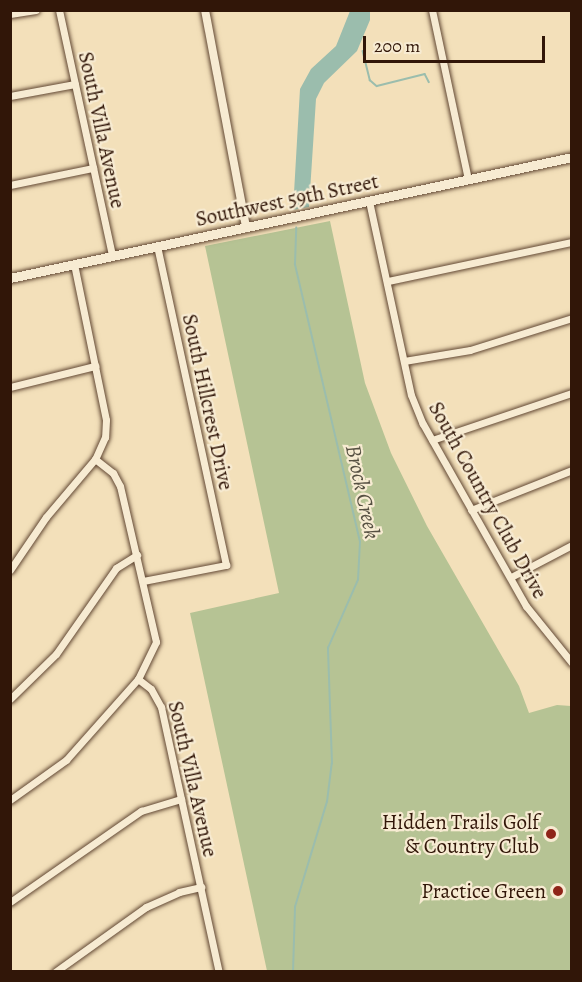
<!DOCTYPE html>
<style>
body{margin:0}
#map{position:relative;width:582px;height:982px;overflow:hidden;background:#f3e0ba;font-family:Alegreya,serif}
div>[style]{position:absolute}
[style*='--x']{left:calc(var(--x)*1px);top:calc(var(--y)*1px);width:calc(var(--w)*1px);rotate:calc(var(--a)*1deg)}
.green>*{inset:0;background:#b6c394}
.water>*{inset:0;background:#9bbdad}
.stream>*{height:1.5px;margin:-0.75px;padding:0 0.75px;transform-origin:0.75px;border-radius:0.75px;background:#9bbdad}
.roads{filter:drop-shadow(0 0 2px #624834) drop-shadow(0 0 2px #624834)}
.minor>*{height:7px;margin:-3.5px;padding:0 3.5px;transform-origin:3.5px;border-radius:3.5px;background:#f7ebd2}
.tertiary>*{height:8px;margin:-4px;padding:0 4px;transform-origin:4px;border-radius:4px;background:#f7ebd2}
.secondary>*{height:9px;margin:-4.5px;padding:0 4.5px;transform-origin:4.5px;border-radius:4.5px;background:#f7ebd2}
.dots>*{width:16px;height:16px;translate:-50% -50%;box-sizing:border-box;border:3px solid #f7ebd2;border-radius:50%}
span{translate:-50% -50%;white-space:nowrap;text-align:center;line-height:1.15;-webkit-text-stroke:4.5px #f7ebd2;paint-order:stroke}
.street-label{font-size:21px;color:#311608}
.poi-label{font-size:21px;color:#311608}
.right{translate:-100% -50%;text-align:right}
.water-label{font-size:22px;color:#565042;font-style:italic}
.frame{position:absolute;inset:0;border:12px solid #311608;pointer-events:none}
.scale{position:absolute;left:363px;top:36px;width:182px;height:27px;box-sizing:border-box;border:3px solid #311608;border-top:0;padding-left:8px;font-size:18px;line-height:21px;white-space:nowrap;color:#311608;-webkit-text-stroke:4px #f7ebd2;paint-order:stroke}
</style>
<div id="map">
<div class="green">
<div style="clip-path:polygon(330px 221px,365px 383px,391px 453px,427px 526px,519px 686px,529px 713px,557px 705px,571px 706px,571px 971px,267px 971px,190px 613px,279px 593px,205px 246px)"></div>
</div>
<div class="water">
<div style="clip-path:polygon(350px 11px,370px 11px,370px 20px,357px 51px,324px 83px,316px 99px,309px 207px,293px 210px,300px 89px,311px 69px,336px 46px)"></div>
</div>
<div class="stream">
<div style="--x:363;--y:51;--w:30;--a:76"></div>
<div style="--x:370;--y:80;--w:9;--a:41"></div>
<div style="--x:377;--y:86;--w:49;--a:-14"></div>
<div style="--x:425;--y:74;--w:9;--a:63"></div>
<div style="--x:293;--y:972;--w:65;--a:-88.2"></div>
<div style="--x:295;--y:907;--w:110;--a:-73.1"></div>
<div style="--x:327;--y:802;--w:38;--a:-83"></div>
<div style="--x:332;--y:764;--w:116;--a:-92"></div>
<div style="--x:328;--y:648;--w:74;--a:-66.2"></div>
<div style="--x:358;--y:580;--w:38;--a:-87"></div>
<div style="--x:360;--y:542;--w:285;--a:-103.2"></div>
<div style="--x:295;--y:264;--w:36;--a:-88"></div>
</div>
<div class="roads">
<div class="minor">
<div style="--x:59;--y:10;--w:252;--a:77.8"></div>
<div style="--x:432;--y:10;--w:173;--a:78"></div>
<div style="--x:10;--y:14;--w:26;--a:-9"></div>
<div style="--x:10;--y:96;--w:66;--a:-10.5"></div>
<div style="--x:10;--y:185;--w:85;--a:-11.6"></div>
<div style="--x:369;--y:201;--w:198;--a:77.8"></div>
<div style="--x:411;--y:395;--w:31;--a:68"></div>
<div style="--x:423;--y:424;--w:209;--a:60.5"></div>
<div style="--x:526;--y:606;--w:73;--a:51.1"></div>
<div style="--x:74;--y:264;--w:159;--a:78.4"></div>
<div style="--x:106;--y:420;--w:17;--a:93"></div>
<div style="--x:105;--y:437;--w:24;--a:114"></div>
<div style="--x:95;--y:459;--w:23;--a:38"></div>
<div style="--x:113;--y:473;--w:15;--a:62"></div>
<div style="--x:120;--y:486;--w:160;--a:77"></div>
<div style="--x:156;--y:642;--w:41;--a:115.9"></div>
<div style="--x:138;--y:679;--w:16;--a:38"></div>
<div style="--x:151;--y:689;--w:21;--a:61"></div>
<div style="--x:161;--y:707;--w:271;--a:77.7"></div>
<div style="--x:388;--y:281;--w:188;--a:-12"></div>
<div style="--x:404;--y:361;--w:67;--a:-9.5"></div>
<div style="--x:470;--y:350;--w:107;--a:-17.4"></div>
<div style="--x:10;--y:387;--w:88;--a:-13.9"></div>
<div style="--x:432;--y:440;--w:148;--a:-18.6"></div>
<div style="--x:471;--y:510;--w:109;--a:-21.6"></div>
<div style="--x:10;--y:570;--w:64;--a:-55.8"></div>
<div style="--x:46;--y:517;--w:76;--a:-49.8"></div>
<div style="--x:511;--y:577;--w:69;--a:-27.7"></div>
<div style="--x:143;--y:581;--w:85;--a:-10.9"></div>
<div style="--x:226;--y:565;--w:325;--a:-102.2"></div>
<div style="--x:10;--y:699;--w:64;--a:-44.4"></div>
<div style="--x:56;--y:654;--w:105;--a:-55.1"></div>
<div style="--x:116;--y:568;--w:25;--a:-32"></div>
<div style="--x:10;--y:800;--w:69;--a:-35.5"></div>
<div style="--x:66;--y:760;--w:108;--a:-48.4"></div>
<div style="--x:10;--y:902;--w:160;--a:-34.8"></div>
<div style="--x:141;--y:811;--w:42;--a:-16.7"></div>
<div style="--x:55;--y:972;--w:112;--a:-35.5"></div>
<div style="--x:146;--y:907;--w:36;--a:-24"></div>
<div style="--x:179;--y:892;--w:23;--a:-13"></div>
</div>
<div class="tertiary">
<div style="--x:205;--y:10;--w:222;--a:79.3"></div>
</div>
<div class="secondary">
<div style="--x:10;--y:278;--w:575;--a:-12.15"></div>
</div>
</div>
<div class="dots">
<div style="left:551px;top:834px;background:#8f2418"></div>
<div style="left:558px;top:891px;background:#8f2418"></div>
</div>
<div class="street-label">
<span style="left:102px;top:130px;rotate:78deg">South Villa Avenue</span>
<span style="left:287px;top:200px;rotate:-12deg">Southwest 59th Street</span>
<span style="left:208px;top:402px;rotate:78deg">South Hillcrest Drive</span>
<span style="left:488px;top:500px;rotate:61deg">South Country Club Drive</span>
<span style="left:193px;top:779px;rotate:77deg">South Villa Avenue</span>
</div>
<div class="poi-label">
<span class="right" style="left:539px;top:834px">Hidden Trails Golf<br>&amp; Country Club</span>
<span class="right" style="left:546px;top:891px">Practice Green</span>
</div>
<div class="water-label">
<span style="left:362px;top:492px;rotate:78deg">Brock Creek</span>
</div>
<div class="frame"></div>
<div class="scale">200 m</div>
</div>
